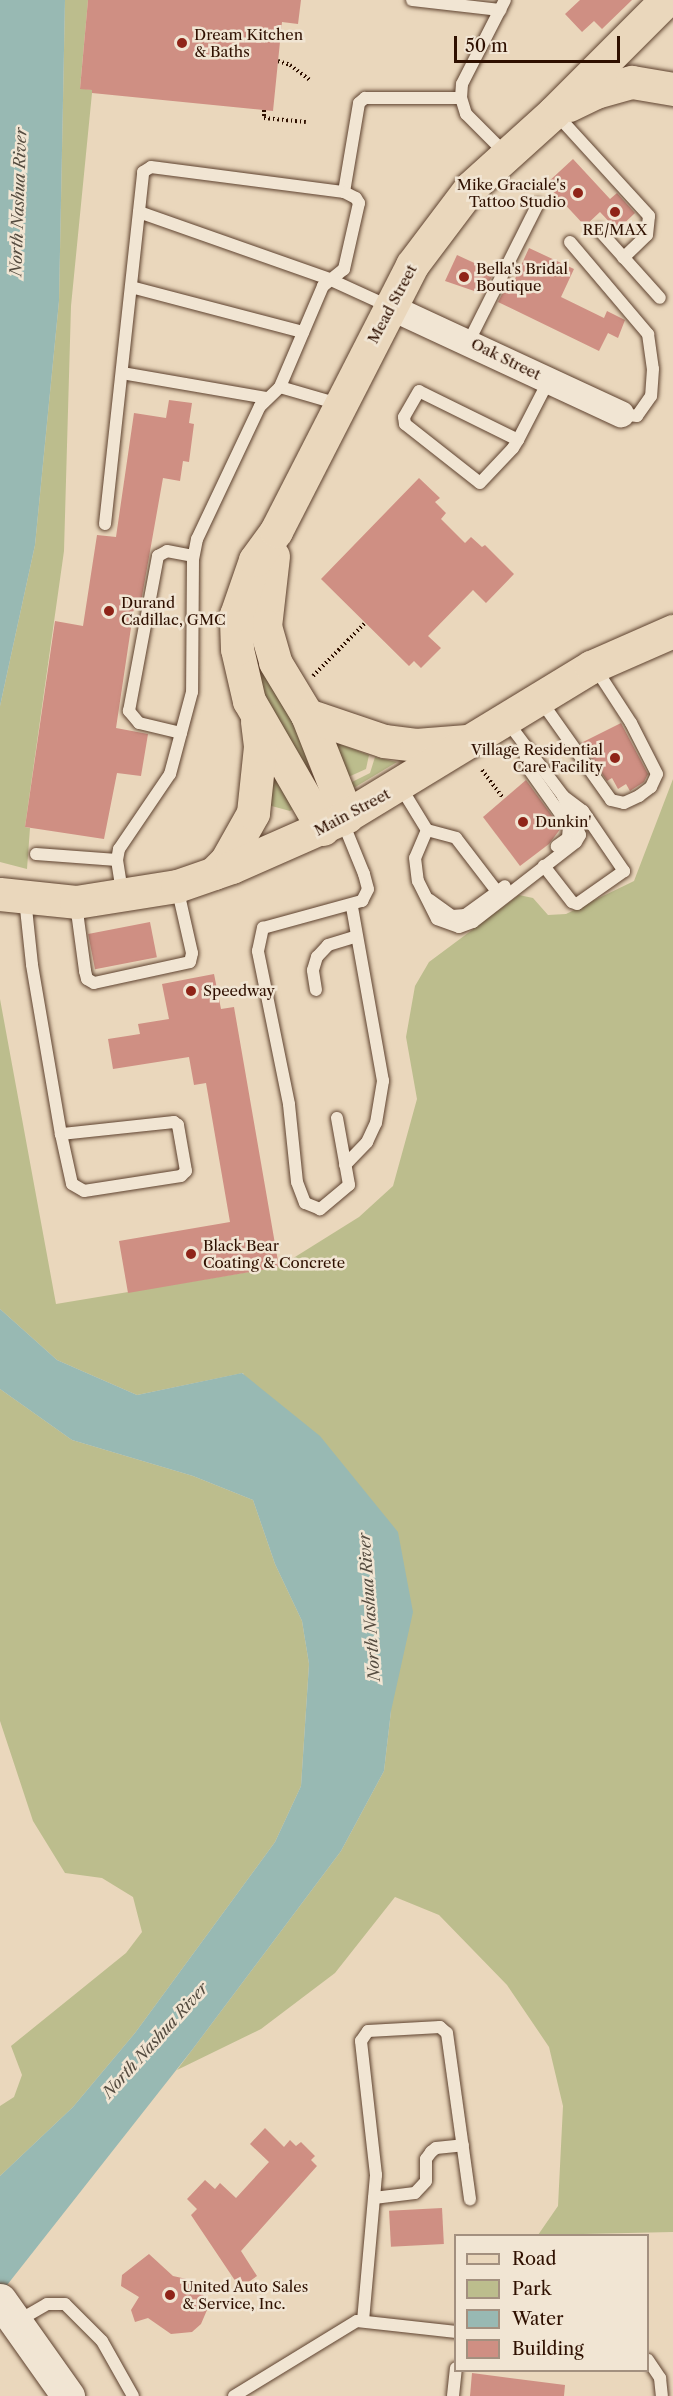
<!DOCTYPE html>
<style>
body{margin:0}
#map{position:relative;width:673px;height:2396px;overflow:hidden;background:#ead7bc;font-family:"Libre Caslon Text",serif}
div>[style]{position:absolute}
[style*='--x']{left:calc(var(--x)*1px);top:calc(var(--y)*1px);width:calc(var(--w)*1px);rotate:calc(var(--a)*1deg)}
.green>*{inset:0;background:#bcbd8d}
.water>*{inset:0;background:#98b9b3}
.building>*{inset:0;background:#cf8f83;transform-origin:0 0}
.path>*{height:4px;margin-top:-2px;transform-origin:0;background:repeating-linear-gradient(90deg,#2f1000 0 1.5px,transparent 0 4.5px)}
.roads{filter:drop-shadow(0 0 2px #5e422f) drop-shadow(0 0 2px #5e422f)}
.service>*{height:12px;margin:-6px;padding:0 6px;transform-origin:6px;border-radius:6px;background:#f1e5d3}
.minor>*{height:26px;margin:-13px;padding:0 13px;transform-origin:13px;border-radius:13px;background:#f1e5d3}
.secondary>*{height:33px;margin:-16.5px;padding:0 16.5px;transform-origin:16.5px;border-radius:16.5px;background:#f1e5d3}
.primary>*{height:33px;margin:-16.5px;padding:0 16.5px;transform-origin:16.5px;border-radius:16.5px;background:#ead7bc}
.motorway>*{height:33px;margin:-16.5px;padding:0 16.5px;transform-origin:16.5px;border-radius:16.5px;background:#ead7bc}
.dots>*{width:16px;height:16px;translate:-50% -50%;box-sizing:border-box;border:3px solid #f1e5d3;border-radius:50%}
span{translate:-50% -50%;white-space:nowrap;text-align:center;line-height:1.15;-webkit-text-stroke:5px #f1e5d3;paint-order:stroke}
.poi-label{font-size:15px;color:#2f1000}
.left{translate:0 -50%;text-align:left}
.right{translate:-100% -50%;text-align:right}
.street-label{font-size:15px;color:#2f1000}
.water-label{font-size:16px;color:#544b3f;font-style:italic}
.legend{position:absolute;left:454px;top:2234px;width:195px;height:138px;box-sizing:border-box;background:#f1e5d3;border:2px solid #a3907f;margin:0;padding:8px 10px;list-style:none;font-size:18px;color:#2f1000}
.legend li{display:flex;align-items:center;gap:12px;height:30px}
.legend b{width:30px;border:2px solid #a3907f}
.scale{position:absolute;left:454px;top:36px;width:166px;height:27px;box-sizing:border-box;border:3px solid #2f1000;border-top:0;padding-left:8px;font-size:18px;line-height:21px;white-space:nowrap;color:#2f1000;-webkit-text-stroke:4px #f1e5d3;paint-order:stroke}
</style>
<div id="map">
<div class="green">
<div style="clip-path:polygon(65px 0,88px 0,80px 88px,92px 90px,92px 93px,71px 306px,64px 551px,25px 827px,30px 828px,27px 869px,0 862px,0 706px,35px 545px,59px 301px)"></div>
<div style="clip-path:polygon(265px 668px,301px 738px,314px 786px,266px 706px,256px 670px)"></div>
<div style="clip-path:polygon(334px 742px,369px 755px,366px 769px,346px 778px)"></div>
<div style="clip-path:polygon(375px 757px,397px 762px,352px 789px,348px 784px,370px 773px)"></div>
<div style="clip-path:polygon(272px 770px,299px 805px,290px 811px,268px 805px)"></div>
<div style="clip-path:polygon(673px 779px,673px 2232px,538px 2235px,558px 2206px,563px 2106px,549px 2047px,507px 1985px,439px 1915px,395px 1897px,335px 1973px,261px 2029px,177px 2070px,341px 1851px,384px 1771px,391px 1711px,243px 1373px,137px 1395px,57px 1360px,0 1309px,0 999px,56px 1304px,279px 1267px,359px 1217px,393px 1186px,417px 1099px,406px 1037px,415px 986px,429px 962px,519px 895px,533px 898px,548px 915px,566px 914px,634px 881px)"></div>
<div style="clip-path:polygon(0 1389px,72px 1440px,193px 1476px,253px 1500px,275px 1564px,302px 1621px,309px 1664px,301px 1786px,275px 1842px,135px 2033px,73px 2107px,0 2176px,0 2106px,14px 2097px,22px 2075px,11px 2046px,126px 1953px,142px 1932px,133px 1897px,102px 1878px,65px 1873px,33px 1821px,0 1721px)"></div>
</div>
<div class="water">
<div style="clip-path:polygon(0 0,65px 0,59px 301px,35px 545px,0 706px)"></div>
<div style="clip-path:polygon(0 1309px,57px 1360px,137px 1395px,242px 1373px,320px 1436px,398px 1532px,413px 1612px,391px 1711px,384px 1771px,341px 1851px,192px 2050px,0 2294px,0 2176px,73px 2107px,135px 2033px,275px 1842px,301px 1786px,309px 1664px,302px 1621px,275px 1564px,253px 1500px,193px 1476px,72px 1440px,0 1389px)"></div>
</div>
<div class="building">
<div style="clip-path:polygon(88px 0,301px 0,298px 24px,282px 22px,273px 111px,92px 93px,92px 90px,80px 89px)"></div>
<div style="clip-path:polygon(580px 0,632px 0,602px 29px,594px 21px,582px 32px,565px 14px)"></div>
<div style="clip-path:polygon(573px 159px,610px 199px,617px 193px,635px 213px,617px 230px,600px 212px,585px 226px,546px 184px)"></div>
<div style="clip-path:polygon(529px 248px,574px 269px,561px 297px,604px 318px,607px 311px,625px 320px,618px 338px,608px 333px,599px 351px,498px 302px,510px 279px,514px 281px)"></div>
<div style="clip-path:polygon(457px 255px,494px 272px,483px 294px,445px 281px)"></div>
<div style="clip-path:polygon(169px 400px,192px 403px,189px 423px,194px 424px,189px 462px,183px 461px,180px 481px,163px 478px,141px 602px,135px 601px,116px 728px,148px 734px,141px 776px,117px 773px,104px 839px,25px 827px,55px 621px,83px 626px,97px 535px,116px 537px,134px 413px,166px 418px)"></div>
<div style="clip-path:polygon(419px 478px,440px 498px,435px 502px,446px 513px,441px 519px,465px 543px,471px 537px,482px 547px,485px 545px,514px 574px,486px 603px,473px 590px,428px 636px,441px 648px,421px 668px,414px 661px,409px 666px,321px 579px)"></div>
<div style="clip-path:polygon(621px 723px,648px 774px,644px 782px,630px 791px,626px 784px,618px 789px,612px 778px,607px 781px,581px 743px)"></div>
<div style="clip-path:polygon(526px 780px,561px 828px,549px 844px,520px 866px,483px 817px)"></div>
<div style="left:150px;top:922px;width:36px;height:63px;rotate:79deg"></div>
<div style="clip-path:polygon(214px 974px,221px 1009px,234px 1007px,279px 1267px,128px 1293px,119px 1241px,230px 1222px,206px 1083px,194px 1085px,189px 1057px,113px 1069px,108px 1039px,140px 1034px,138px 1024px,169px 1019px,162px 984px)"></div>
<div style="clip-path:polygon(265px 2128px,284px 2147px,290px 2140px,296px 2146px,301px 2142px,315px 2156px,311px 2160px,317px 2166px,241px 2251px,257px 2276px,240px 2288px,191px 2215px,197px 2209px,187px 2199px,205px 2180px,215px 2189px,220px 2183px,236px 2198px,269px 2162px,250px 2144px)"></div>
<div style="left:442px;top:2208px;width:36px;height:53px;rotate:87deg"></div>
<div style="clip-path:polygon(149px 2254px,173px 2276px,191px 2280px,202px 2290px,207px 2310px,201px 2324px,192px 2332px,171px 2334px,148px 2318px,135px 2322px,131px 2310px,139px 2297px,121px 2286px,122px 2275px)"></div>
<div style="clip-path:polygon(472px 2373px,565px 2385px,564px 2396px,470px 2396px)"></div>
</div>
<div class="path">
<div style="--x:278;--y:61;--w:13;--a:18"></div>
<div style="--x:290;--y:65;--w:25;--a:37"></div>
<div style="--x:264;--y:110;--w:8;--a:90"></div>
<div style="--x:264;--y:118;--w:42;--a:5.4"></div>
<div style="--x:313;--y:676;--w:74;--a:-45.5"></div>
<div style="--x:482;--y:770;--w:34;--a:53"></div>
</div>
<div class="roads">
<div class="service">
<div style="--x:412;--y:0;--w:89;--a:6.5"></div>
<div style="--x:556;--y:114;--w:138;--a:47.6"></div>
<div style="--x:649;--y:216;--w:19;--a:96"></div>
<div style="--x:647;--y:235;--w:33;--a:136"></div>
<div style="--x:505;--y:153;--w:55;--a:-135"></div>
<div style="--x:466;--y:114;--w:17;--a:-107"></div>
<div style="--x:461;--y:98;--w:14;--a:-86"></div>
<div style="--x:462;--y:84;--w:94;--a:-62.9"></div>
<div style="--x:344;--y:192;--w:90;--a:-80.4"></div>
<div style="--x:359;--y:103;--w:8;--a:-40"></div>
<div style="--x:365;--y:98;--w:96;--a:0"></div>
<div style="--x:139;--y:212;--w:201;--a:19.4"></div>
<div style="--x:329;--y:279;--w:65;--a:24.6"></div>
<div style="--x:599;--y:230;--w:91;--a:48.1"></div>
<div style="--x:570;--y:242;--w:121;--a:49.7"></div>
<div style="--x:648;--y:334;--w:35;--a:82"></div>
<div style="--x:653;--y:369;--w:27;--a:94"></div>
<div style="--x:651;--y:396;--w:24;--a:125"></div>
<div style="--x:637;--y:416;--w:16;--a:-173"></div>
<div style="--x:131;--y:287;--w:178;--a:14.7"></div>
<div style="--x:469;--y:341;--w:153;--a:-63.3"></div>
<div style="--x:122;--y:373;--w:146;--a:9.8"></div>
<div style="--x:280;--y:387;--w:61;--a:16.1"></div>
<div style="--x:518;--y:440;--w:110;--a:-153.7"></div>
<div style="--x:419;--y:391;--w:30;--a:120"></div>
<div style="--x:404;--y:417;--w:7;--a:82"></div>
<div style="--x:405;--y:424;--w:95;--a:38.2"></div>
<div style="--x:480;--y:483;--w:48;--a:-46.7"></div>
<div style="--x:513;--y:448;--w:9;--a:-58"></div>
<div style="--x:518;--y:440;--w:68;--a:-62.7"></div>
<div style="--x:105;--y:524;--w:354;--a:-83.8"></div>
<div style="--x:143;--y:172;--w:9;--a:-32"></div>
<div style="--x:151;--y:167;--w:195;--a:7.4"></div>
<div style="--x:344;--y:192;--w:13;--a:27"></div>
<div style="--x:356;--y:198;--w:6;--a:59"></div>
<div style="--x:359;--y:203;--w:68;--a:102.8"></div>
<div style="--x:344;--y:269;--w:27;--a:141"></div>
<div style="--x:323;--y:286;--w:110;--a:113.1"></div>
<div style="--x:280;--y:387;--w:28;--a:136"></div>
<div style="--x:260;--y:406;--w:147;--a:115.3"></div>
<div style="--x:197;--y:539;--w:20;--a:101"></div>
<div style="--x:193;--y:559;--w:133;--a:90.4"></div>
<div style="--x:192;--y:692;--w:85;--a:105"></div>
<div style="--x:170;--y:774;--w:91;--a:124.2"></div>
<div style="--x:119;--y:849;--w:11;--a:100"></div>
<div style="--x:117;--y:860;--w:33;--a:81"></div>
<div style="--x:541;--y:701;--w:121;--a:54.7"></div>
<div style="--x:611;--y:800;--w:13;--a:13"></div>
<div style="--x:624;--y:803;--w:17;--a:-25"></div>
<div style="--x:639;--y:796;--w:15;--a:-37"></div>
<div style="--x:651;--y:787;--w:14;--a:-65"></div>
<div style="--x:657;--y:774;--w:57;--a:-117"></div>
<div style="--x:631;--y:723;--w:68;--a:-123"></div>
<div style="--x:506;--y:720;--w:95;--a:53.1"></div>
<div style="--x:563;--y:796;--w:25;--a:37"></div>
<div style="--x:583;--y:811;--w:73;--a:55.7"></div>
<div style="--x:624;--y:871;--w:57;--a:144.9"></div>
<div style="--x:577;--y:904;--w:5;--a:-158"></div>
<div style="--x:572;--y:902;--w:46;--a:-127.9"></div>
<div style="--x:181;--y:733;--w:43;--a:-166.6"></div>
<div style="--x:139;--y:723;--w:16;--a:-130"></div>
<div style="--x:129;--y:711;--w:158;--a:-79.4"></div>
<div style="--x:158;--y:556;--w:10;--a:-29"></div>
<div style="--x:167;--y:551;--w:26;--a:11"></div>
<div style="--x:524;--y:748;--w:20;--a:79"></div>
<div style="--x:528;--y:768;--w:71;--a:54.7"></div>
<div style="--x:569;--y:826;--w:12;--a:95"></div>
<div style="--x:568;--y:838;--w:14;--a:144"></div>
<div style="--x:400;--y:786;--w:52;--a:58.5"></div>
<div style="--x:427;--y:830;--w:30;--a:15"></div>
<div style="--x:456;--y:838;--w:76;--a:52.5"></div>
<div style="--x:427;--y:830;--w:30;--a:113"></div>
<div style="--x:415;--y:858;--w:23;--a:83"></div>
<div style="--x:418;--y:881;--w:42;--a:63.4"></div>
<div style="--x:437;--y:919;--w:23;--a:20"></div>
<div style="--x:459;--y:927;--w:15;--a:-20"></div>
<div style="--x:473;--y:922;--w:130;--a:-37.8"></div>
<div style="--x:576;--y:842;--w:8;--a:-60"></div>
<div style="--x:580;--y:835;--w:43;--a:-113.6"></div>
<div style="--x:36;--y:854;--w:81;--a:4.2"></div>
<div style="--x:25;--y:899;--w:66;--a:83.9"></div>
<div style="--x:32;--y:965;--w:171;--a:80.3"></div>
<div style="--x:61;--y:1134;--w:51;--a:77.6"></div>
<div style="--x:72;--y:1184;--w:14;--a:30"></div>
<div style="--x:84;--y:1191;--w:98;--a:-8.8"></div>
<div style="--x:181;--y:1176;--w:7;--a:-45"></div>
<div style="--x:186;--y:1171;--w:47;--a:-99.9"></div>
<div style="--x:178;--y:1125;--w:5;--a:-143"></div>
<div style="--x:174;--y:1122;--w:114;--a:173.9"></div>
<div style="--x:430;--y:900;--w:27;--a:36"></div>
<div style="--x:452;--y:916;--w:13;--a:-4"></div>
<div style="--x:465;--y:915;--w:49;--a:-35.9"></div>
<div style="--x:76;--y:904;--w:68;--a:82.3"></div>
<div style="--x:85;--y:971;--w:8;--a:76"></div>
<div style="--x:87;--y:979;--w:8;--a:30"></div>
<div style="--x:94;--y:983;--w:98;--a:-12.3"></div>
<div style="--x:190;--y:962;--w:9;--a:-77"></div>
<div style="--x:192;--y:953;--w:68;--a:-102.8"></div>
<div style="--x:316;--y:990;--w:20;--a:-99"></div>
<div style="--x:313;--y:970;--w:14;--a:-73"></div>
<div style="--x:317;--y:957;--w:16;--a:-47"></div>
<div style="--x:328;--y:945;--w:30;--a:-17"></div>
<div style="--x:337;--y:1118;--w:68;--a:79.8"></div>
<div style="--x:349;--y:1185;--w:38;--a:140"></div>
<div style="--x:320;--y:1209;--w:16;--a:-158"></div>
<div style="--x:305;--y:1203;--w:22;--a:-111"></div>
<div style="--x:297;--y:1182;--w:78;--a:-95.9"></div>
<div style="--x:289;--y:1104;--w:156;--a:-101.5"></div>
<div style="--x:258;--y:951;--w:24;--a:-78"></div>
<div style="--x:263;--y:928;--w:103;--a:-15.3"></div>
<div style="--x:362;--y:901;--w:13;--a:-63"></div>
<div style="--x:368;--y:889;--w:16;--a:-105"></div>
<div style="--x:364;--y:874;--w:58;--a:-112.2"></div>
<div style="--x:345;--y:1165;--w:32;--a:-46"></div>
<div style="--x:367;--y:1142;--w:21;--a:-65"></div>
<div style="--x:376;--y:1123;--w:43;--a:-80.5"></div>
<div style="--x:383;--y:1081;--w:177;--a:-100.1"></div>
<div style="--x:374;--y:2198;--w:41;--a:-7"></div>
<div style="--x:415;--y:2193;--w:16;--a:-47"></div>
<div style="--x:426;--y:2181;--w:22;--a:-90"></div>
<div style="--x:426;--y:2159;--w:9;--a:-54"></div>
<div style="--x:431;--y:2152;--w:6;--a:-39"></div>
<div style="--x:436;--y:2148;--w:27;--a:-6"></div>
<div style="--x:363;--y:2321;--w:147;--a:-84.9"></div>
<div style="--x:376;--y:2175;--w:135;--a:-96.4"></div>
<div style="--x:361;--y:2041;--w:12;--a:-55"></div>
<div style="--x:368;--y:2031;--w:72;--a:-3.2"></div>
<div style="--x:440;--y:2027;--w:9;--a:41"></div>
<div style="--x:447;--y:2033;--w:168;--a:82.1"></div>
<div style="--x:16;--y:2322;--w:36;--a:-30"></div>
<div style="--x:47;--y:2304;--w:18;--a:0"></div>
<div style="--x:65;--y:2304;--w:52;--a:45"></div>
<div style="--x:102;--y:2341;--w:63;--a:60.6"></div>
<div style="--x:648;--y:2360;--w:22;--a:56"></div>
<div style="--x:660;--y:2378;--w:18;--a:84"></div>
<div style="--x:234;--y:2396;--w:144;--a:-31.4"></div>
<div style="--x:357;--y:2321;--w:100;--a:6.3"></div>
<div style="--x:453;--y:2396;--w:28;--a:-84"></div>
</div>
<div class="minor">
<div style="--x:390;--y:307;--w:255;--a:24.9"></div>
</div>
<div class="secondary">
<div style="--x:0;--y:2300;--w:118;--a:54.7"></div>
</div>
<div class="primary">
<div style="--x:273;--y:556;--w:70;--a:96.5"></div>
<div style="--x:265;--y:626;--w:37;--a:74"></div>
<div style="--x:275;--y:662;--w:62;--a:58.9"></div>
<div style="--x:307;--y:715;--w:109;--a:68.4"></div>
<div style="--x:307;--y:715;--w:81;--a:18.7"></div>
<div style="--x:384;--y:741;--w:32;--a:7"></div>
<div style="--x:416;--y:745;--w:51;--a:-4.5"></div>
<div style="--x:323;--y:829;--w:148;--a:-120"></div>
<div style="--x:249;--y:701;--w:53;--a:-103"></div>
<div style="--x:237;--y:649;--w:34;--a:-92"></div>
<div style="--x:236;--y:615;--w:58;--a:-70.9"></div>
<div style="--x:255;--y:560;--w:36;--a:-54"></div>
<div style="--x:276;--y:531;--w:299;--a:-62.9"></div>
<div style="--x:412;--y:265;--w:96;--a:-53"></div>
<div style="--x:470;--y:188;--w:113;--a:-42.1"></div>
<div style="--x:214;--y:873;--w:17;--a:-45"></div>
<div style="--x:226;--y:861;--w:55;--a:-60.6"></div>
<div style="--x:253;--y:813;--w:67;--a:-84"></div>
<div style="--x:260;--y:746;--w:25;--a:-97"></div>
<div style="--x:0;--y:894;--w:76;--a:6"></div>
<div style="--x:76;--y:902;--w:102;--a:-9"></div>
<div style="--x:177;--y:886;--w:58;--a:-19.1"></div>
<div style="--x:232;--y:867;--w:119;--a:-23.8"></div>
<div style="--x:341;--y:819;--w:293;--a:-31.3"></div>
<div style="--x:591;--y:667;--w:90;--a:-23.7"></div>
</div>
<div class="motorway">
<div style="--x:569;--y:105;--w:30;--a:-26"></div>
<div style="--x:596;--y:92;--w:37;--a:-16"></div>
<div style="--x:632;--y:82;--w:42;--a:9.7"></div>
<div style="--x:554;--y:112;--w:158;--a:-45"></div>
</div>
</div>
<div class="dots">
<div style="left:182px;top:43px;background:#8f2418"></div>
<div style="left:578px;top:193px;background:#8f2418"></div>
<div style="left:615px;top:212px;background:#8f2418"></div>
<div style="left:464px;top:277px;background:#8f2418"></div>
<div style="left:109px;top:611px;background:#8f2418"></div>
<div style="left:615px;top:758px;background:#8f2418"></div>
<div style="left:523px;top:822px;background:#8f2418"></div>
<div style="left:191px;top:991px;background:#8f2418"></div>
<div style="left:191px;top:1254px;background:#8f2418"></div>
<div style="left:170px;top:2295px;background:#8f2418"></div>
</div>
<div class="poi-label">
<span class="left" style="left:194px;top:43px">Dream Kitchen<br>&amp; Baths</span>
<span class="right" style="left:566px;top:193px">Mike Graciale's<br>Tattoo Studio</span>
<span style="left:615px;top:230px">RE/MAX</span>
<span class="left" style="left:476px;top:277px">Bella's Bridal<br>Boutique</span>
<span class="left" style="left:121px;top:611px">Durand<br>Cadillac, GMC</span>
<span class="right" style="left:603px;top:758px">Village Residential<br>Care Facility</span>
<span class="left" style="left:535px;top:822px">Dunkin'</span>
<span class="left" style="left:203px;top:991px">Speedway</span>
<span class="left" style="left:203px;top:1254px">Black Bear<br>Coating &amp; Concrete</span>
<span class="left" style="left:182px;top:2295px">United Auto Sales<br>&amp; Service, Inc.</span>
</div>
<div class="street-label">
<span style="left:392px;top:304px;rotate:-62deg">Mead Street</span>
<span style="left:506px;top:359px;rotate:26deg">Oak Street</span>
<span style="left:352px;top:812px;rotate:-28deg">Main Street</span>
</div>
<div class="water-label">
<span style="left:18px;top:202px;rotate:-88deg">North Nashua River</span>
<span style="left:369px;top:1607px;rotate:-94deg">North Nashua River</span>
<span style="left:155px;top:2040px;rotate:-48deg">North Nashua River</span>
</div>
<ul class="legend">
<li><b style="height:8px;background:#ead7bc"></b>Road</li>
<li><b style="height:16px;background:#bcbd8d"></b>Park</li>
<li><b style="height:16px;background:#98b9b3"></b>Water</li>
<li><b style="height:16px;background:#cf8f83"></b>Building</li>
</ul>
<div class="scale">50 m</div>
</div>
